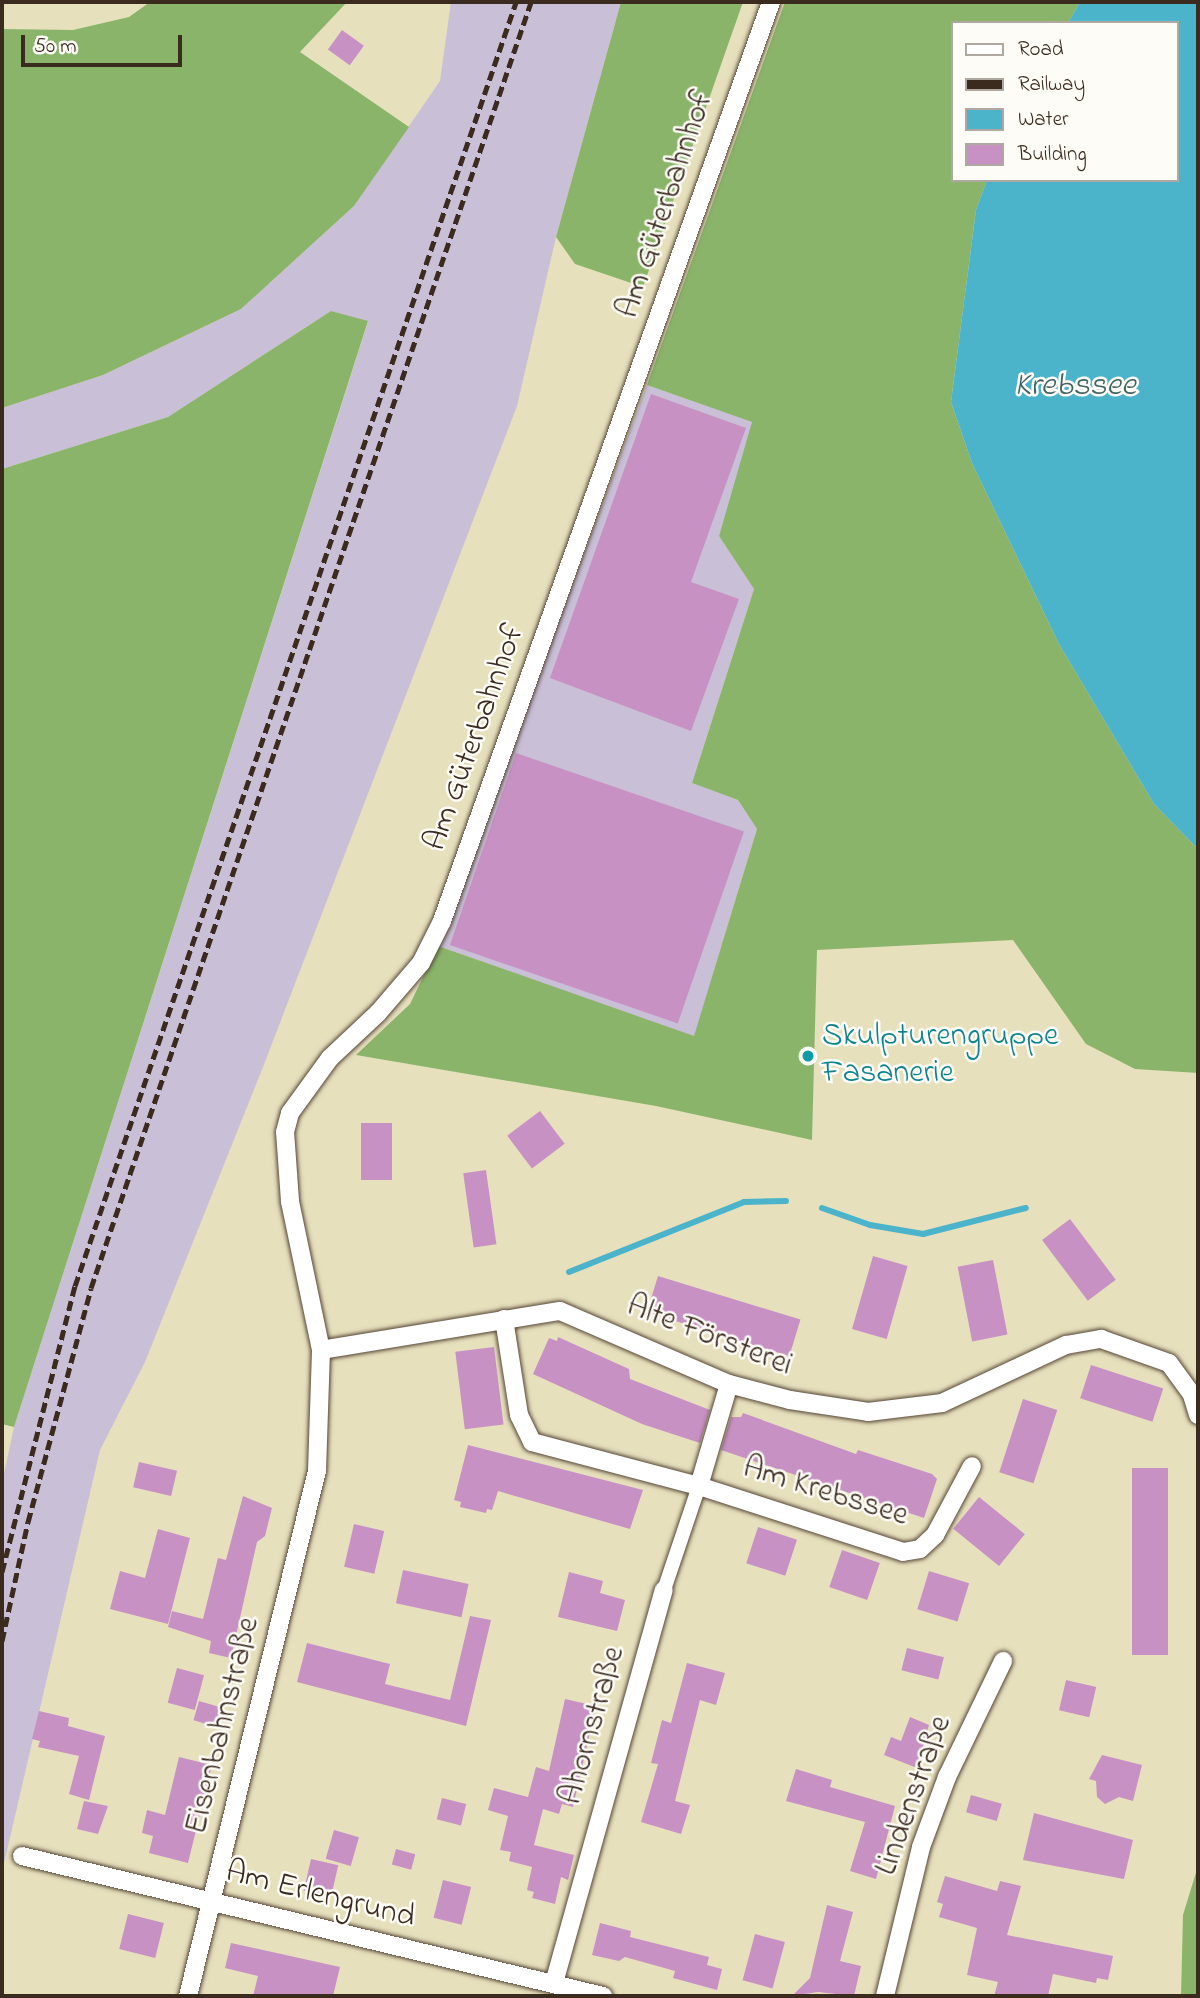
<!DOCTYPE html>
<meta charset="utf-8">
<style>
body{margin:0}
#map{position:relative;width:1200px;height:1998px;overflow:hidden;background:#e7e0bd;font-family:"Indie Flower",sans-serif}
div>[style]{position:absolute}
[style*='--x']{left:calc(var(--x)*1px);top:calc(var(--y)*1px);width:calc(var(--w)*1px);rotate:calc(var(--a)*1deg)}
.industrial>*{inset:0;background:#c9bfd7}
.forest>*{inset:0;background:#8bb46b}
.water>*{inset:0;background:#4cb4ca}
.stream>*{height:6px;margin:-3px;padding:0 3px;transform-origin:3px;border-radius:3px;background:#4cb4ca}
.building>*{inset:0;background:#c891c4;transform-origin:0 0}
.roads{filter:drop-shadow(0 0 2px #554536) drop-shadow(0 0 2px #554536)}
.pedestrian>*{height:14px;margin:-7px;padding:0 7px;transform-origin:7px;border-radius:7px;background:#fff}
.minor>*{height:18px;margin:-9px;padding:0 9px;transform-origin:9px;border-radius:9px;background:#fff}
.rail>*{height:5px;margin-top:-2.5px;transform-origin:0;background:repeating-linear-gradient(90deg,#3b2a1e 0 10px,transparent 0 15px)}
.dots>*{width:19px;height:19px;translate:-50% -50%;box-sizing:border-box;border:4px solid #fdfcf7;border-radius:50%}
span{translate:-50% -50%;white-space:nowrap;text-align:center;line-height:1.15;-webkit-text-stroke:5px #fdfcf7;paint-order:stroke}
.street-label{font-size:32px;color:#3b2a1e}
.culture-label{font-size:32px;color:#0d838f}
.left{translate:0 -50%;text-align:left}
.water-label{font-size:33px;color:#426163;font-style:italic}
.frame{position:absolute;inset:0;border:4px solid #3b2a1e;pointer-events:none}
.legend{position:absolute;left:951px;top:21px;width:228px;height:161px;box-sizing:border-box;background:#fdfcf7;border:2px solid #afa8a0;margin:0;padding:9px 12px;list-style:none;font-size:21px;color:#3b2a1e}
.legend li{display:flex;align-items:center;gap:14px;height:35px}
.legend b{width:35px;border:2px solid #afa8a0}
.scale{position:absolute;left:21px;top:35px;width:161px;height:32px;box-sizing:border-box;border:4px solid #3b2a1e;border-top:0;padding-left:9px;font-size:21px;line-height:24px;white-space:nowrap;color:#3b2a1e;-webkit-text-stroke:5px #fdfcf7;paint-order:stroke}
</style>
<div id="map">
<div class="industrial">
<div style="clip-path:polygon(451px 2px,621px 2px,556px 237px,517px 406px,263px 1067px,145px 1362px,100px 1450px,2px 1872px,2px 1483px,14px 1427px,368px 322px,331px 311px,168px 417px,2px 469px,2px 408px,103px 375px,241px 309px,354px 206px,440px 81px)"></div>
<div style="clip-path:polygon(647px 385px,753px 422px,719px 536px,754px 589px,692px 783px,738px 800px,757px 829px,694px 1037px,438px 946px)"></div>
</div>
<div class="forest">
<div style="clip-path:polygon(150px 2px,347px 2px,300px 52px,409px 127px,354px 206px,241px 309px,103px 375px,2px 408px,2px 29px,73px 30px,129px 17px)"></div>
<div style="clip-path:polygon(621px 2px,743px 2px,643px 287px,575px 264px,556px 237px)"></div>
<div style="clip-path:polygon(785px 2px,1080px 2px,1068px 23px,953px 23px,953px 180px,987px 180px,976px 210px,951px 402px,972px 463px,1059px 644px,1154px 804px,1198px 849px,1198px 1073px,1135px 1069px,1086px 1044px,1013px 940px,817px 950px,812px 1140px,656px 1106px,356px 1055px,410px 1004px,438px 946px,694px 1036px,757px 829px,738px 800px,692px 783px,754px 589px,719px 536px,752px 422px,647px 385px)"></div>
<div style="clip-path:polygon(331px 311px,368px 321px,14px 1427px,2px 1424px,2px 469px,168px 417px)"></div>
<div style="clip-path:polygon(1198px 1866px,1198px 1996px,1181px 1996px,1183px 1915px)"></div>
</div>
<div class="water">
<div style="clip-path:polygon(1080px 2px,1198px 2px,1198px 849px,1154px 804px,1059px 644px,972px 463px,951px 402px,976px 210px,987px 180px,1177px 180px,1177px 23px,1068px 23px)"></div>
</div>
<div class="stream">
<div style="--x:822;--y:1208;--w:51;--a:19.5"></div>
<div style="--x:870;--y:1225;--w:54;--a:9.6"></div>
<div style="--x:923;--y:1234;--w:106;--a:-14.2"></div>
<div style="--x:569;--y:1272;--w:188;--a:-21.8"></div>
<div style="--x:744;--y:1202;--w:42;--a:-1.4"></div>
</div>
<div class="building">
<div style="left:342px;top:30px;width:27px;height:24px;rotate:36deg"></div>
<div style="clip-path:polygon(651px 394px,746px 428px,691px 582px,739px 599px,691px 731px,550px 678px)"></div>
<div style="left:516px;top:753px;width:241px;height:203px;rotate:19deg"></div>
<div style="left:540px;top:1111px;width:41px;height:41px;rotate:53deg"></div>
<div style="left:361px;top:1123px;width:31px;height:57px"></div>
<div style="left:486px;top:1170px;width:75px;height:23px;rotate:82deg"></div>
<div style="left:1070px;top:1219px;width:76px;height:35px;rotate:53deg"></div>
<div style="left:873px;top:1256px;width:36px;height:76px;rotate:16deg"></div>
<div style="left:993px;top:1260px;width:76px;height:36px;rotate:79deg"></div>
<div style="left:658px;top:1276px;width:149px;height:38px;rotate:17deg"></div>
<div style="clip-path:polygon(558px 1337px,629px 1369px,630px 1379px,710px 1410px,700px 1443px,642px 1424px,533px 1374px,549px 1338px,557px 1341px)"></div>
<div style="left:494px;top:1347px;width:78px;height:39px;rotate:83deg"></div>
<div style="left:1091px;top:1365px;width:76px;height:35px;rotate:18deg"></div>
<div style="left:1023px;top:1399px;width:36px;height:77px;rotate:18deg"></div>
<div style="clip-path:polygon(743px 1413px,856px 1454px,858px 1450px,932px 1474px,937px 1479px,924px 1518px,721px 1450px,731px 1417px,741px 1417px)"></div>
<div style="clip-path:polygon(468px 1445px,643px 1490px,630px 1529px,498px 1491px,492px 1510px,487px 1509px,486px 1513px,460px 1507px,461px 1502px,454px 1500px)"></div>
<div style="left:139px;top:1462px;width:39px;height:26px;rotate:13deg"></div>
<div style="left:1132px;top:1468px;width:36px;height:187px"></div>
<div style="clip-path:polygon(243px 1496px,272px 1508px,265px 1536px,257px 1542px,231px 1658px,209px 1653px,211px 1641px,168px 1627px,172px 1611px,203px 1619px,218px 1558px,226px 1560px)"></div>
<div style="left:979px;top:1497px;width:59px;height:41px;rotate:39deg"></div>
<div style="left:354px;top:1524px;width:31px;height:44px;rotate:13deg"></div>
<div style="left:758px;top:1527px;width:41px;height:38px;rotate:18deg"></div>
<div style="clip-path:polygon(158px 1529px,190px 1538px,168px 1624px,110px 1609px,120px 1571px,145px 1578px)"></div>
<div style="left:842px;top:1550px;width:40px;height:39px;rotate:19deg"></div>
<div style="left:403px;top:1570px;width:67px;height:34px;rotate:12deg"></div>
<div style="left:929px;top:1571px;width:42px;height:40px;rotate:17deg"></div>
<div style="clip-path:polygon(569px 1572px,603px 1581px,600px 1593px,625px 1600px,617px 1631px,558px 1617px)"></div>
<div style="clip-path:polygon(470px 1616px,491px 1620px,466px 1726px,297px 1682px,307px 1643px,390px 1664px,385px 1684px,450px 1700px)"></div>
<div style="left:907px;top:1648px;width:38px;height:23px;rotate:14deg"></div>
<div style="clip-path:polygon(687px 1663px,725px 1673px,716px 1705px,700px 1700px,675px 1801px,690px 1805px,681px 1834px,641px 1822px,658px 1764px,651px 1763px,662px 1720px,671px 1723px)"></div>
<div style="left:177px;top:1668px;width:28px;height:36px;rotate:15deg"></div>
<div style="left:1066px;top:1680px;width:31px;height:31px;rotate:13deg"></div>
<div style="clip-path:polygon(565px 1699px,596px 1706px,573px 1807px,562px 1804px,559px 1814px,543px 1809px,534px 1845px,574px 1855px,568px 1880px,561px 1877px,555px 1904px,532px 1898px,534px 1892px,527px 1890px,532px 1867px,509px 1861px,511px 1852px,500px 1850px,508px 1816px,488px 1810px,494px 1788px,528px 1797px,536px 1767px,549px 1771px)"></div>
<div style="left:199px;top:1701px;width:25px;height:20px;rotate:16deg"></div>
<div style="clip-path:polygon(39px 1711px,69px 1718px,68px 1726px,105px 1736px,89px 1800px,69px 1794px,79px 1756px,38px 1747px,40px 1741px,32px 1739px)"></div>
<div style="clip-path:polygon(910px 1717px,929px 1725px,917px 1768px,884px 1755px,891px 1737px,901px 1741px)"></div>
<div style="clip-path:polygon(1102px 1755px,1142px 1765px,1133px 1801px,1119px 1797px,1105px 1804px,1097px 1797px,1096px 1781px,1089px 1779px)"></div>
<div style="clip-path:polygon(179px 1757px,212px 1765px,188px 1863px,149px 1853px,153px 1836px,142px 1833px,147px 1810px,165px 1815px)"></div>
<div style="clip-path:polygon(796px 1769px,832px 1780px,830px 1787px,895px 1806px,876px 1879px,850px 1871px,865px 1822px,786px 1801px)"></div>
<div style="left:971px;top:1795px;width:32px;height:18px;rotate:16deg"></div>
<div style="left:442px;top:1798px;width:25px;height:22px;rotate:14deg"></div>
<div style="clip-path:polygon(84px 1801px,108px 1806px,98px 1834px,77px 1829px)"></div>
<div style="clip-path:polygon(1034px 1813px,1133px 1840px,1124px 1879px,1023px 1860px)"></div>
<div style="left:334px;top:1830px;width:26px;height:30px;rotate:16deg"></div>
<div style="left:396px;top:1849px;width:20px;height:16px;rotate:15deg"></div>
<div style="left:311px;top:1859px;width:28px;height:32px;rotate:13deg"></div>
<div style="clip-path:polygon(945px 1876px,997px 1891px,1000px 1881px,1021px 1886px,1007px 1935px,1113px 1956px,1108px 1980px,1097px 1978px,1096px 1983px,1053px 1974px,1048px 1996px,994px 1996px,998px 1982px,967px 1975px,977px 1928px,939px 1917px,943px 1904px,937px 1902px)"></div>
<div style="left:443px;top:1880px;width:29px;height:39px;rotate:14deg"></div>
<div style="clip-path:polygon(827px 1905px,853px 1912px,840px 1961px,861px 1966px,854px 1996px,818px 1992px,792px 1996px,810px 1978px)"></div>
<div style="left:128px;top:1914px;width:37px;height:36px;rotate:14deg"></div>
<div style="clip-path:polygon(600px 1923px,631px 1931px,630px 1937px,709px 1957px,707px 1965px,722px 1969px,717px 1990px,673px 1978px,675px 1971px,625px 1957px,619px 1961px,592px 1955px)"></div>
<div style="left:755px;top:1934px;width:31px;height:48px;rotate:15deg"></div>
<div style="clip-path:polygon(231px 1943px,340px 1967px,333px 1996px,253px 1996px,258px 1976px,225px 1968px)"></div>
</div>
<div class="roads">
<div class="pedestrian">
<div style="--x:664;--y:1590;--w:110;--a:-71.4"></div>
</div>
<div class="minor">
<div style="--x:504;--y:1319;--w:97;--a:81.1"></div>
<div style="--x:519;--y:1415;--w:30;--a:64"></div>
<div style="--x:532;--y:1442;--w:173;--a:14.8"></div>
<div style="--x:699;--y:1486;--w:214;--a:17.9"></div>
<div style="--x:903;--y:1552;--w:17;--a:-10"></div>
<div style="--x:920;--y:1549;--w:21;--a:-43"></div>
<div style="--x:935;--y:1535;--w:78;--a:-61.8"></div>
<div style="--x:321;--y:1350;--w:242;--a:-9.3"></div>
<div style="--x:560;--y:1311;--w:184;--a:23.4"></div>
<div style="--x:729;--y:1384;--w:63;--a:14.7"></div>
<div style="--x:790;--y:1400;--w:79;--a:8.7"></div>
<div style="--x:868;--y:1412;--w:75;--a:-6.9"></div>
<div style="--x:942;--y:1403;--w:137;--a:-25.1"></div>
<div style="--x:1066;--y:1345;--w:36;--a:-10"></div>
<div style="--x:1101;--y:1339;--w:72;--a:19.4"></div>
<div style="--x:1169;--y:1363;--w:39;--a:54"></div>
<div style="--x:1192;--y:1395;--w:21;--a:73"></div>
<div style="--x:699;--y:1486;--w:106;--a:-73.6"></div>
<div style="--x:22;--y:1856;--w:598;--a:13.55"></div>
<div style="--x:554;--y:1983;--w:408;--a:-74.4"></div>
<div style="--x:188;--y:1996;--w:541;--a:-76.2"></div>
<div style="--x:317;--y:1471;--w:121;--a:-88.1"></div>
<div style="--x:321;--y:1350;--w:152;--a:-101.8"></div>
<div style="--x:290;--y:1201;--w:69;--a:-94.1"></div>
<div style="--x:285;--y:1132;--w:20;--a:-75"></div>
<div style="--x:290;--y:1113;--w:68;--a:-54"></div>
<div style="--x:330;--y:1058;--w:66;--a:-43.2"></div>
<div style="--x:378;--y:1013;--w:66;--a:-49.3"></div>
<div style="--x:421;--y:963;--w:47;--a:-63.4"></div>
<div style="--x:442;--y:921;--w:976;--a:-70.3"></div>
<div style="--x:885;--y:1996;--w:153;--a:-76.4"></div>
<div style="--x:921;--y:1847;--w:75;--a:-69.6"></div>
<div style="--x:947;--y:1777;--w:129;--a:-64.2"></div>
</div>
</div>
<div class="rail">
<div style="--x:2;--y:1572;--w:295;--a:-75.7"></div>
<div style="--x:75;--y:1286;--w:1358;--a:-71.04"></div>
<div style="--x:2;--y:1641;--w:122;--a:-77.7"></div>
<div style="--x:28;--y:1522;--w:242;--a:-74.9"></div>
<div style="--x:91;--y:1288;--w:1359;--a:-71.11"></div>
</div>
<div class="dots">
<div style="left:808px;top:1056px;background:#0f9aa8"></div>
</div>
<div class="street-label">
<span style="left:667px;top:205px;rotate:-71deg">Am Güterbahnhof</span>
<span style="left:476px;top:738px;rotate:-70deg">Am Güterbahnhof</span>
<span style="left:709px;top:1337px;rotate:21deg">Alte Försterei</span>
<span style="left:825px;top:1493px;rotate:17deg">Am Krebssee</span>
<span style="left:224px;top:1726px;rotate:-76deg">Eisenbahnstraße</span>
<span style="left:594px;top:1726px;rotate:-74deg">Ahornstraße</span>
<span style="left:915px;top:1796px;rotate:-70deg">Lindenstraße</span>
<span style="left:320px;top:1896px;rotate:14deg">Am Erlengrund</span>
</div>
<div class="culture-label">
<span class="left" style="left:822px;top:1056px">Skulpturengruppe<br>Fasanerie</span>
</div>
<div class="water-label">
<span style="left:1075px;top:387px">Krebssee</span>
</div>
<div class="frame"></div>
<ul class="legend">
<li><b style="height:9px;background:#fff"></b>Road</li>
<li><b style="height:9px;background:#3b2a1e"></b>Railway</li>
<li><b style="height:19px;background:#4cb4ca"></b>Water</li>
<li><b style="height:19px;background:#c891c4"></b>Building</li>
</ul>
<div class="scale">50 m</div>
</div>
